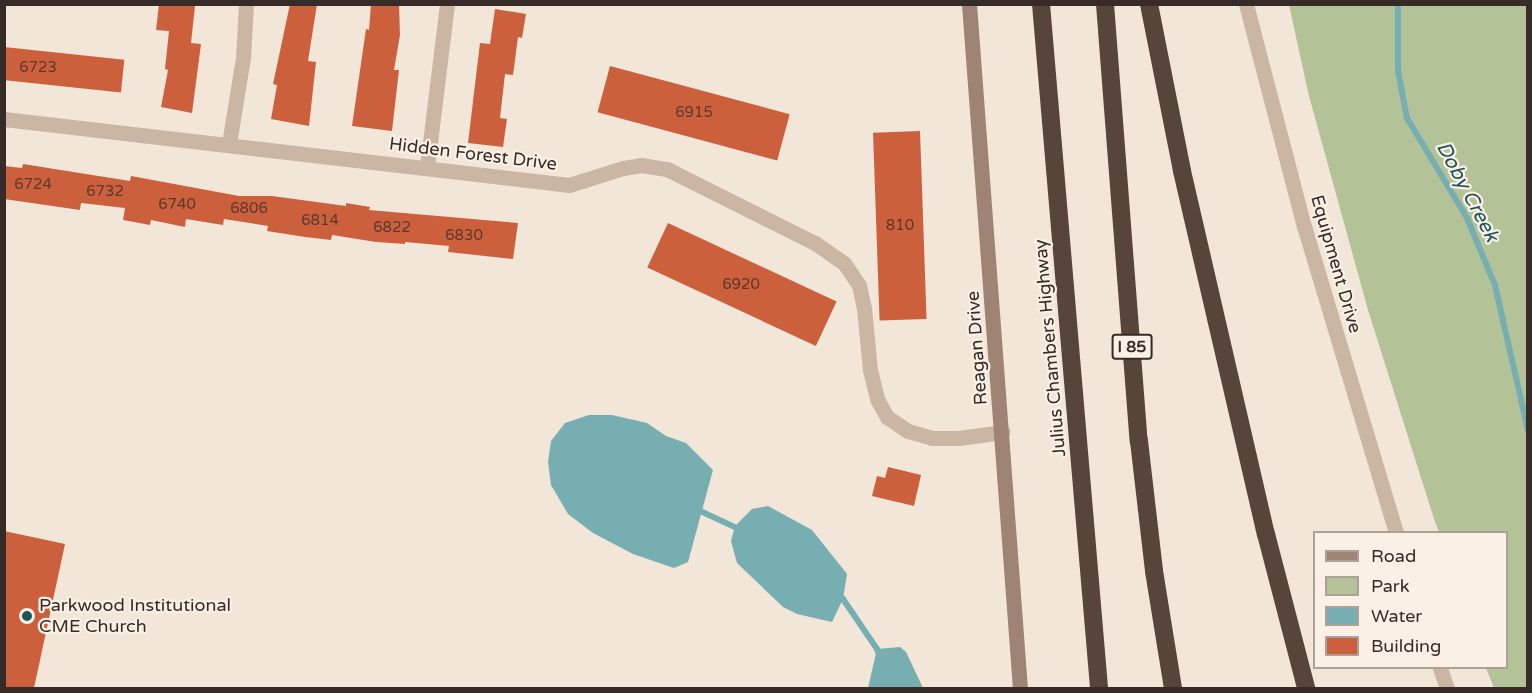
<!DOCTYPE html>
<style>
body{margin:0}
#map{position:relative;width:1532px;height:693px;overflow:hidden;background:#f2e6d8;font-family:"Varela Round",sans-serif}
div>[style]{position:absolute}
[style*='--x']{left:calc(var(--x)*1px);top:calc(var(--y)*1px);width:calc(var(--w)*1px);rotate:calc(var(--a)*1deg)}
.green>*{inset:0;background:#b4c298}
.water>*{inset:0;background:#76aeb1}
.stream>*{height:6px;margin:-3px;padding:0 3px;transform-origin:3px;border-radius:3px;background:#76aeb1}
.building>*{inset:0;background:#cc603d;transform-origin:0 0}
.street>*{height:15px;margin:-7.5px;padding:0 7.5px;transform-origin:7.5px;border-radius:7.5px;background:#cbb6a4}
.secondary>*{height:15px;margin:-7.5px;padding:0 7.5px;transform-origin:7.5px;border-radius:7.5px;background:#9f8475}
.highway>*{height:18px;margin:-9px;padding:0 9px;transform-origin:9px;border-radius:9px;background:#57453c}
.dots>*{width:16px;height:16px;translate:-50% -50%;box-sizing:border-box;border:3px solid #faf0e5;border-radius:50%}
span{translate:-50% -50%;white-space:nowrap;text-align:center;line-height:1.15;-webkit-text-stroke:4.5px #faf0e5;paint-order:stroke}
.number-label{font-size:15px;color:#5c382c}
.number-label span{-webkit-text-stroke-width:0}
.shield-label span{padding:2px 4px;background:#faf0e5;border:2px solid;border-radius:4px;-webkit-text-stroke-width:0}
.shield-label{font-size:16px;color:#362b26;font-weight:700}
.street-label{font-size:18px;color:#362b26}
.poi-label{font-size:18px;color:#362b26}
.left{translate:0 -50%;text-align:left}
.water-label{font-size:20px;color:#1a5559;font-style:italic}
.frame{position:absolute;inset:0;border:6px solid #362b26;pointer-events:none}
.legend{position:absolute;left:1313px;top:531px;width:195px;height:138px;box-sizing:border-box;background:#faf0e5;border:2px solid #aca199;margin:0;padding:8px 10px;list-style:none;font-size:18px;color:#362b26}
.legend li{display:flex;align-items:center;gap:12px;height:30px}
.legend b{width:30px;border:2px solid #aca199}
</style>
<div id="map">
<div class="green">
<div style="clip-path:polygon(1289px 5px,1527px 5px,1527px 688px,1494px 688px,1486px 668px,1506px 668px,1506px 532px,1439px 532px,1435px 522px,1368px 310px,1309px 96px)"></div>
</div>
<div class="water">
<div style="clip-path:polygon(589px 415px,612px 415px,647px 423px,666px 436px,686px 443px,713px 470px,688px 562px,674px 568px,633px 554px,593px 533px,568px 514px,551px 485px,548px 462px,551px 441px,565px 423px)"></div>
<div style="clip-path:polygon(768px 506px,812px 530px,847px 574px,843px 599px,832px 622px,797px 614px,783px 607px,737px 563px,731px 541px,735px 526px,752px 509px)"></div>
<div style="clip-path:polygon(900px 647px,906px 652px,923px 688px,868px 688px,877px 649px)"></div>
</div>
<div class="stream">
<div style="--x:1398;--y:4;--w:67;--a:90"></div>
<div style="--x:1398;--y:71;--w:48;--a:79.2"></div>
<div style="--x:1407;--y:118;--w:117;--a:59"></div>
<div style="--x:1467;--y:218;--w:73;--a:67.3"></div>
<div style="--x:1495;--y:285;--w:149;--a:77.2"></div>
<div style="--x:696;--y:509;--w:50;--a:25"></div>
<div style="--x:836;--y:594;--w:9;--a:36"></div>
<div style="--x:843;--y:599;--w:60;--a:55.8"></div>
<div style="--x:877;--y:649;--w:9;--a:69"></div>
</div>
<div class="building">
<div style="clip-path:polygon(159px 4px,195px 6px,191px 43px,201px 44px,192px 113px,161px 107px,168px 70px,165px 69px,169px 31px,156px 30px)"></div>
<div style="clip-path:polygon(290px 4px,317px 4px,308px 61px,316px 62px,309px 126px,271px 119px,277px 85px,273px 84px)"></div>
<div style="clip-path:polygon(371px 4px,399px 4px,400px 35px,394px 70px,399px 70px,392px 131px,352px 126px,366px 29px,369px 30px)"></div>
<div style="clip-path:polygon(495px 9px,526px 14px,522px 38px,518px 37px,513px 75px,505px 74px,500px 118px,507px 119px,503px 147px,468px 143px,480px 43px,490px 44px)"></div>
<div style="left:4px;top:47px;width:121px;height:33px;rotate:6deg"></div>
<div style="left:610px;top:66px;width:186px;height:48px;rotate:15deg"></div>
<div style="left:920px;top:131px;width:188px;height:47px;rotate:88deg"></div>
<div style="clip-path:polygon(23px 164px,130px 181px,131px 176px,239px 196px,272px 196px,346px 206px,346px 203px,370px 207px,369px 210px,518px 223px,513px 259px,448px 252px,449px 246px,405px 242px,405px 244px,376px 242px,332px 235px,331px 240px,305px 237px,267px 231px,268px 226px,224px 219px,223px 225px,186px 219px,185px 227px,151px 220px,150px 225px,123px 220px,125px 208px,81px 203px,80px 210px,4px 199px,4px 166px,22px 168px)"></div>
<div style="left:668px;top:223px;width:186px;height:49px;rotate:25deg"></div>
<div style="clip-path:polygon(888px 467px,921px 475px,914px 506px,872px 496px,877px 476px,885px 478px)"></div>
<div style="clip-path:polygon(4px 531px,65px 544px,34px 688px,4px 688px)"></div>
</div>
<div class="street">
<div style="--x:1246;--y:4;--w:229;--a:75.4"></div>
<div style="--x:1304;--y:226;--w:320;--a:73.3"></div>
<div style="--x:4;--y:119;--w:569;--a:6.66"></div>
<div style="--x:569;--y:185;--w:57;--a:-17.5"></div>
<div style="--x:623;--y:168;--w:18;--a:-9"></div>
<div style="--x:641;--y:165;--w:26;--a:9"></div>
<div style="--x:667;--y:169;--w:165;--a:26.6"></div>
<div style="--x:815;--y:243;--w:35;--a:35"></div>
<div style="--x:844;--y:263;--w:27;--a:56"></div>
<div style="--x:859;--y:285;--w:24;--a:78"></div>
<div style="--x:864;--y:308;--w:62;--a:84.5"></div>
<div style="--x:870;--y:370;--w:30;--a:76"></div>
<div style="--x:877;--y:399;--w:21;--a:61"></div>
<div style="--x:887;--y:417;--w:25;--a:34"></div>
<div style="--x:908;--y:431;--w:25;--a:16"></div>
<div style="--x:932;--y:438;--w:27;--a:0"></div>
<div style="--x:959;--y:438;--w:44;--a:-7.8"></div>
<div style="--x:229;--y:144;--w:87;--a:-80.8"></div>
<div style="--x:243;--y:58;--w:54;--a:-86.8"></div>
<div style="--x:427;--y:167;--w:164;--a:-83"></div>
<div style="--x:1440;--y:668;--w:21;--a:71"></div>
</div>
<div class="secondary">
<div style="--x:969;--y:4;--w:686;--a:85.74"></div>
</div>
<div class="highway">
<div style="--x:1041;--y:4;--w:686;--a:85.15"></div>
<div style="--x:1105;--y:4;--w:438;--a:85.6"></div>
<div style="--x:1139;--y:441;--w:131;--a:83.4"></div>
<div style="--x:1154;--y:571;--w:119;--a:80.8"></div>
<div style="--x:1149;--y:4;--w:170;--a:78.8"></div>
<div style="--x:1182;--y:171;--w:373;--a:77"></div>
<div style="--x:1266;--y:534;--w:159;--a:75.4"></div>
</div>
<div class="dots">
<div style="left:27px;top:616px;background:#1a5559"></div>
</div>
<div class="number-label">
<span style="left:38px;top:68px">6723</span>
<span style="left:694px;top:113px">6915</span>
<span style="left:33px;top:185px">6724</span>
<span style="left:105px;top:192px">6732</span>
<span style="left:177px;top:205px">6740</span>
<span style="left:249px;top:209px">6806</span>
<span style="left:320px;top:221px">6814</span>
<span style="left:900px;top:226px">810</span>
<span style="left:392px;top:228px">6822</span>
<span style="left:464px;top:236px">6830</span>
<span style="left:741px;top:285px">6920</span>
</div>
<div class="shield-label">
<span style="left:1132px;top:347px">I 85</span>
</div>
<div class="street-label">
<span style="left:473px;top:154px;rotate:7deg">Hidden Forest Drive</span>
<span style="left:1336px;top:264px;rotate:74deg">Equipment Drive</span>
<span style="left:977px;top:348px;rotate:-94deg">Reagan Drive</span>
<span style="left:1050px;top:348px;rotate:-95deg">Julius Chambers Highway</span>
</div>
<div class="poi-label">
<span class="left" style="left:39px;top:616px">Parkwood Institutional<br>CME Church</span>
</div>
<div class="water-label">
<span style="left:1467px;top:192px;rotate:62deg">Doby Creek</span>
</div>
<div class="frame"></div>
<ul class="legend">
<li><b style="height:8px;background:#9f8475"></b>Road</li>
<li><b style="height:16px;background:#b4c298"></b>Park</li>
<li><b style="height:16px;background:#76aeb1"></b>Water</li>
<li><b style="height:16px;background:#cc603d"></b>Building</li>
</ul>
</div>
